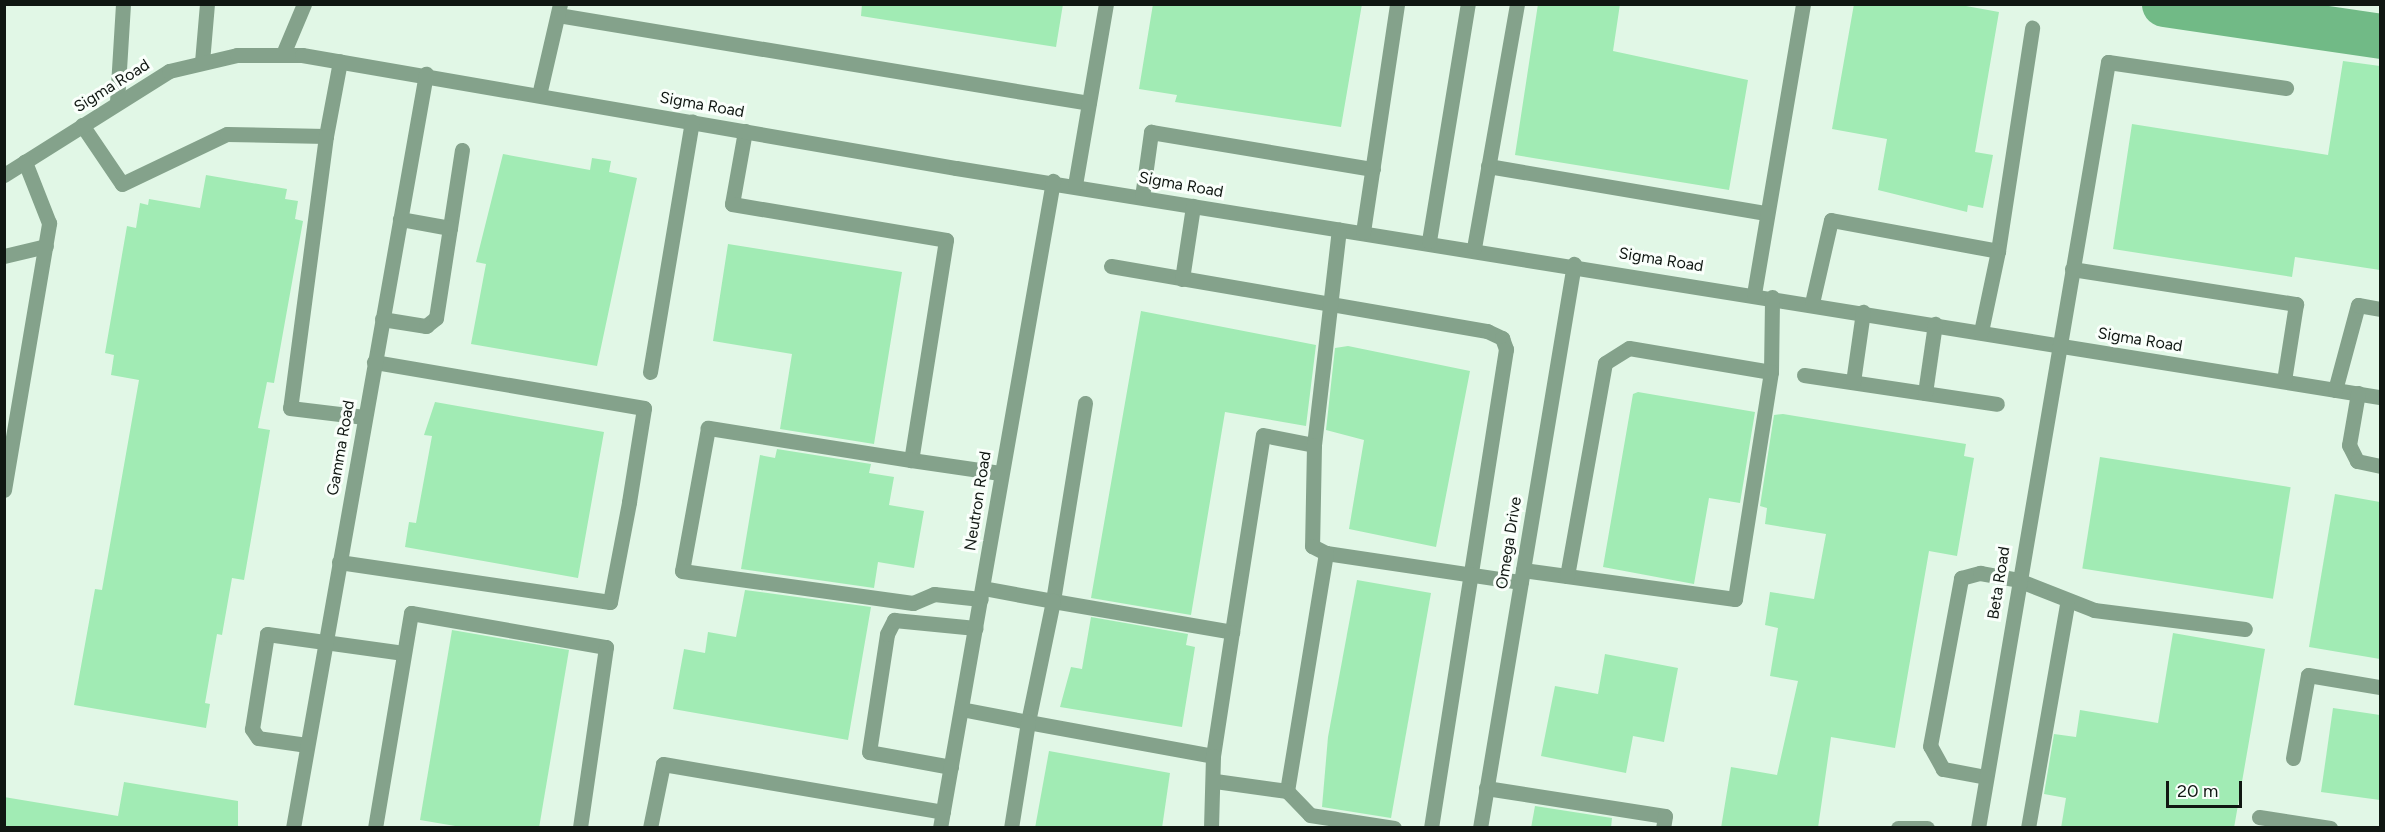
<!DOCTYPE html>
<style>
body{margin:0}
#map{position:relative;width:2385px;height:832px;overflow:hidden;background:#e1f7e6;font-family:Figtree,sans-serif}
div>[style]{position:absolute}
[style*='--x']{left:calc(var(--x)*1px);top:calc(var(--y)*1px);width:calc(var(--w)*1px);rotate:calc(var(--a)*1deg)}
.river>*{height:45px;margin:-22.5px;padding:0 22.5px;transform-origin:22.5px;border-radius:22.5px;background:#71ba86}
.building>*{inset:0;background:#a1ebb4;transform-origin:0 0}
.minor>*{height:15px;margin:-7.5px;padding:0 7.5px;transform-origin:7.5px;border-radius:7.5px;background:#84a28b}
span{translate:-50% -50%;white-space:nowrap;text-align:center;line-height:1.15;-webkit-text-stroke:6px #fafffb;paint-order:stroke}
.street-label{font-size:16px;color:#101712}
.frame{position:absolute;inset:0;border:6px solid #101712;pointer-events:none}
.scale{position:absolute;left:2166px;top:781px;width:76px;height:27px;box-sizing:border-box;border:3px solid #101712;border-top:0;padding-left:8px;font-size:18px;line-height:21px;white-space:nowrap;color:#101712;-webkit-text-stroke:4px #fafffb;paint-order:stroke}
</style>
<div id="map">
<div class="river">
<div style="--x:2164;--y:4;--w:218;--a:8.4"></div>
</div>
<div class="building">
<div style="clip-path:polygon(862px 4px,1063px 4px,1056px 47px,861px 16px)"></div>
<div style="clip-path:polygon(1153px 4px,1362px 4px,1341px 127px,1175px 102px,1177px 95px,1139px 89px)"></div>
<div style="clip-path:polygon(1538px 4px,1620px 4px,1613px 51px,1748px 80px,1729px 190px,1515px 155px)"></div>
<div style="clip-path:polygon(1854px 4px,1955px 4px,1999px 12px,1975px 152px,1993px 155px,1983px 208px,1968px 205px,1967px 212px,1878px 190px,1887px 139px,1832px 129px)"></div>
<div style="clip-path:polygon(2343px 61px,2380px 66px,2380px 270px,2295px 257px,2292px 277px,2113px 249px,2132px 124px,2328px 155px)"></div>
<div style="clip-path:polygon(503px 154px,590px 170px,592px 158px,611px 161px,609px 172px,637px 178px,597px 366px,471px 344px,486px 264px,476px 262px)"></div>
<div style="clip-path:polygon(206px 175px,287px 189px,285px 199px,298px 201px,295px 219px,303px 221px,274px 383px,267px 382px,258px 428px,270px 430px,244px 580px,232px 578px,222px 635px,217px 634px,205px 703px,210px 704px,206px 728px,74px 705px,95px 589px,102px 590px,139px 380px,111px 375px,114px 355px,105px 353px,127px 226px,136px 228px,140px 203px,148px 205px,149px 199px,200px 208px)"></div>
<div style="clip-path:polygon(728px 244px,902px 272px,874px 444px,780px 429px,792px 354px,713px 341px)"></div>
<div style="clip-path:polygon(1141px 311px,1316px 345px,1306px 426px,1225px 412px,1191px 615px,1091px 598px)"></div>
<div style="clip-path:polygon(1348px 346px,1470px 371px,1436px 547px,1349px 529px,1364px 440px,1326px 430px,1335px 348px)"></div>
<div style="clip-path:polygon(1638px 392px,1755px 412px,1740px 503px,1709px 498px,1694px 584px,1603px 567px,1633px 394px)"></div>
<div style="clip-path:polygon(435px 402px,604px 432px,578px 578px,405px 547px,409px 522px,416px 523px,432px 436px,424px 435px)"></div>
<div style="clip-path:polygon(1783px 414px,1966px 444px,1964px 456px,1974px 458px,1957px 556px,1929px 551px,1895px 748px,1831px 737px,1818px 828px,1721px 828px,1731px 767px,1777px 775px,1798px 681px,1770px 676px,1778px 628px,1765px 625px,1770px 592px,1814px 599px,1826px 534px,1765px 524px,1767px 508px,1760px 506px,1774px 415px)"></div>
<div style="clip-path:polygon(777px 449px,871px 464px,869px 473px,894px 477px,889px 505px,924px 511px,914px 568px,878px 562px,874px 588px,741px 569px,760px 455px,775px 458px)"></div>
<div style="left:2100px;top:457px;width:193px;height:113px;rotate:9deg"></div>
<div style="clip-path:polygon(2335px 494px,2380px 502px,2380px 659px,2309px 647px)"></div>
<div style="clip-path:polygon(1357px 580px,1431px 593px,1391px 818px,1322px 807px,1328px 737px)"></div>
<div style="clip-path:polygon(745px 590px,871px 607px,848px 740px,673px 709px,684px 649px,705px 653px,708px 632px,736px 637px)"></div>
<div style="clip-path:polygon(1091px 617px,1188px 634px,1186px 645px,1195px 647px,1182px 727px,1060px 707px,1071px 667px,1082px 669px)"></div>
<div style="clip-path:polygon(452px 630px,569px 650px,539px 828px,467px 828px,420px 820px)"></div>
<div style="clip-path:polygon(2173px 633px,2265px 649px,2234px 828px,2061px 828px,2066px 798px,2044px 794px,2054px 734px,2076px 737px,2080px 710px,2158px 723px)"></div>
<div style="clip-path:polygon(1605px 654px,1678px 668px,1664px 742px,1633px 736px,1626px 773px,1541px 756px,1555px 686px,1598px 694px)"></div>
<div style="clip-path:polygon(2333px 708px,2380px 715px,2380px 800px,2321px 792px)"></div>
<div style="clip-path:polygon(1049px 751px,1170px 773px,1162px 828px,1035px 828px)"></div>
<div style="clip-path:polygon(124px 782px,238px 801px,238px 828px,4px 828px,4px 797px,118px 816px)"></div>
<div style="clip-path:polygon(1535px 806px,1612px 818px,1611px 828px,1531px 828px)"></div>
</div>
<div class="minor">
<div style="--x:558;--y:15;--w:538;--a:9.41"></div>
<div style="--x:283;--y:54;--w:54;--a:-67.2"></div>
<div style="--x:202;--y:62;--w:58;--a:-85.1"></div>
<div style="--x:539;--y:95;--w:93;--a:-77"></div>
<div style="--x:117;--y:102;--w:98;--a:-86.5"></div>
<div style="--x:82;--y:125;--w:71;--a:55.9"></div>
<div style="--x:122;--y:184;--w:116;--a:-25.5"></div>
<div style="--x:227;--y:134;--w:99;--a:1.2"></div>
<div style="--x:326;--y:136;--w:76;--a:-79.4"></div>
<div style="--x:745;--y:131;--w:74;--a:100.1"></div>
<div style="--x:732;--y:204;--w:217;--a:9.5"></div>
<div style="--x:946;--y:240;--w:223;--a:99"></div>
<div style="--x:911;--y:460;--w:90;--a:8.3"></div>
<div style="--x:326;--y:136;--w:274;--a:97.5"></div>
<div style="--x:290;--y:408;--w:75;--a:6.9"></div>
<div style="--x:1488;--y:166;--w:282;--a:9.6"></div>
<div style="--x:4;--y:175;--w:195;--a:-32.2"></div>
<div style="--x:169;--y:71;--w:70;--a:-13.2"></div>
<div style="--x:237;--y:55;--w:65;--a:0"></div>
<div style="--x:302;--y:55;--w:664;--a:9.8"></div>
<div style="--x:956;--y:168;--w:1442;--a:9.14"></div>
<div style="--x:1075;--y:185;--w:184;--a:-80.3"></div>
<div style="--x:1142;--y:197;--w:66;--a:-82.1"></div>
<div style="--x:1151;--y:132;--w:225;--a:9.5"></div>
<div style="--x:450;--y:228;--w:79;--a:-81.3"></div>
<div style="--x:1363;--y:232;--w:231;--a:-81.5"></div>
<div style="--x:1429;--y:241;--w:240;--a:-80.7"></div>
<div style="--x:1474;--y:248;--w:248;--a:-80"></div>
<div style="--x:1998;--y:251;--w:226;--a:-81.3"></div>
<div style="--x:4;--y:256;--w:43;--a:-13.4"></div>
<div style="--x:1111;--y:266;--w:382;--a:9.8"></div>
<div style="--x:1487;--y:331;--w:17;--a:25"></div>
<div style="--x:1502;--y:338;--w:12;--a:70"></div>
<div style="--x:1506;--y:349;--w:485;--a:98.9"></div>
<div style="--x:2072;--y:269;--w:227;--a:8.9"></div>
<div style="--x:2296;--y:304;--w:78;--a:98.9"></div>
<div style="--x:1182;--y:279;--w:74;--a:-81.4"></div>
<div style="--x:1754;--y:294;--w:294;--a:-80.4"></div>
<div style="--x:1812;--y:303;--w:85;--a:-77.1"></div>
<div style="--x:1831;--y:220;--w:170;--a:10.5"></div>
<div style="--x:1998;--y:251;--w:83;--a:101.9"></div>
<div style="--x:382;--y:319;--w:45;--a:9"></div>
<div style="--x:426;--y:326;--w:13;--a:-39"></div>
<div style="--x:436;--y:318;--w:91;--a:-81.2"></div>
<div style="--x:450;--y:228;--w:51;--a:-169.8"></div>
<div style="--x:650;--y:372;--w:254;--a:-80.5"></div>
<div style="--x:1804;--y:375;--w:195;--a:8.5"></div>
<div style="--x:1853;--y:382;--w:71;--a:-81.9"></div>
<div style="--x:2335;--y:390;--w:88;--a:-74.9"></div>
<div style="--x:2358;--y:305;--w:22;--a:10"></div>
<div style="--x:1925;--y:393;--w:70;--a:-81.8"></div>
<div style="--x:2358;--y:393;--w:53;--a:99.8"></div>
<div style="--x:2349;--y:445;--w:18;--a:63"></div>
<div style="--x:2357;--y:461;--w:24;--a:12"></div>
<div style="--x:1085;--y:403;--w:201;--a:99.2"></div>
<div style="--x:1053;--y:601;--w:182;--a:9.8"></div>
<div style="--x:1232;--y:632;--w:199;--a:-81.1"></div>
<div style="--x:1263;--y:435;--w:52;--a:11.1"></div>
<div style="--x:1314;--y:445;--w:217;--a:-83.4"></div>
<div style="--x:1314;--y:445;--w:101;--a:91.1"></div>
<div style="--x:1312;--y:546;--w:16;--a:27"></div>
<div style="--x:1326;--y:553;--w:197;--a:8.5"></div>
<div style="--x:911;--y:460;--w:206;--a:-171"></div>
<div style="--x:708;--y:428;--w:145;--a:100.3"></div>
<div style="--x:682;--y:571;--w:233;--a:7.9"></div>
<div style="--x:913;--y:603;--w:23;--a:-23"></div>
<div style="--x:934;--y:594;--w:47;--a:6.1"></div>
<div style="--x:4;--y:490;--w:271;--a:-80.4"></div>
<div style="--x:49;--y:223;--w:66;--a:-111.5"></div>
<div style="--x:1326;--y:553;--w:241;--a:99.3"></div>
<div style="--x:1287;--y:791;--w:33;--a:46"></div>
<div style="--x:1310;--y:815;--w:85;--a:8.8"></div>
<div style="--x:339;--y:562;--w:274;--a:8.4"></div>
<div style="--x:610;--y:602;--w:102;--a:-79.2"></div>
<div style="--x:629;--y:502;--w:95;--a:-80.9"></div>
<div style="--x:644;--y:408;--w:274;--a:-170.3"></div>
<div style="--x:1523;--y:570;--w:214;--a:7.8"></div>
<div style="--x:1735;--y:599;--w:230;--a:-81"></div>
<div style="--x:1771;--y:372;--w:75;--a:-89.2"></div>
<div style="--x:1567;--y:576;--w:216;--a:-79.9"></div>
<div style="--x:1605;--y:363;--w:28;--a:-32"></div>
<div style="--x:1629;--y:348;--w:144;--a:9.6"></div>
<div style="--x:983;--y:588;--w:71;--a:10.5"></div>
<div style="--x:1053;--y:601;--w:124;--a:101.7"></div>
<div style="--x:1028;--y:722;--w:188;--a:10.4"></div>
<div style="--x:1213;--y:756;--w:125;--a:-81.3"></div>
<div style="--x:961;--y:709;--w:68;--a:11"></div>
<div style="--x:1028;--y:722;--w:107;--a:99.1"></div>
<div style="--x:307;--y:745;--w:49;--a:-171.9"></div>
<div style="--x:258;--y:738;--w:11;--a:-124"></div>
<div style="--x:252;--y:729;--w:96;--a:-81"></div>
<div style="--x:267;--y:634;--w:138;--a:7.9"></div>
<div style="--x:2293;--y:758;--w:84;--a:-79.8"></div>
<div style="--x:2308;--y:675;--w:73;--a:9.5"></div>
<div style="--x:951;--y:767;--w:83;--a:-169.6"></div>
<div style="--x:869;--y:752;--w:119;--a:-81.3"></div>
<div style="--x:887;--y:634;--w:16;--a:-63"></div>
<div style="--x:894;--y:620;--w:82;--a:5.6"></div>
<div style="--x:1986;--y:777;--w:44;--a:-169.5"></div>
<div style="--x:1943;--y:769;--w:26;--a:-119"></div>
<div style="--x:1930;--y:746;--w:171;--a:-79.5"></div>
<div style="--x:1961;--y:578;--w:20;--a:-15"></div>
<div style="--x:1980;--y:573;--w:39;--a:10"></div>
<div style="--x:2018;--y:580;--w:82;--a:21.5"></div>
<div style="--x:2094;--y:610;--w:152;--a:7.2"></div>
<div style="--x:1215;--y:781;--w:73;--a:7.9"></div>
<div style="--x:1486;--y:788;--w:181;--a:8.9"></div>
<div style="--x:1665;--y:816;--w:12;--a:99"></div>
<div style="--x:2259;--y:817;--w:72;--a:8.8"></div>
<div style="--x:293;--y:828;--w:766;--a:-80"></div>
<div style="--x:375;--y:828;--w:218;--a:-80.5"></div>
<div style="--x:411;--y:613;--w:198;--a:9.9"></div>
<div style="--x:606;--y:647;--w:183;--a:98.2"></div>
<div style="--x:650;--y:828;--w:65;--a:-78.5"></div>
<div style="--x:663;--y:764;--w:284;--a:9.7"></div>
<div style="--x:940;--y:828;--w:657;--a:-80.09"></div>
<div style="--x:1211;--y:828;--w:72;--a:-88.4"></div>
<div style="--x:1480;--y:828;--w:572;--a:-80.54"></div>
<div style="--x:1898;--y:828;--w:29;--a:0"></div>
<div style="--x:1978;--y:828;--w:777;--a:-80.37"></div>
<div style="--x:2108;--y:62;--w:180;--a:8.3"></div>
<div style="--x:2028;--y:828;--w:227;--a:-80.1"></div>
</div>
<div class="street-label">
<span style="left:112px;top:86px;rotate:-32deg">Sigma Road</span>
<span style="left:702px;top:105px;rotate:10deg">Sigma Road</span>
<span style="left:1181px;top:185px;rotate:10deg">Sigma Road</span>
<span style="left:1661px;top:260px;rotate:9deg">Sigma Road</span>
<span style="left:2140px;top:340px;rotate:9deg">Sigma Road</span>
<span style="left:341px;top:448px;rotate:-80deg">Gamma Road</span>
<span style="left:978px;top:501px;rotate:-81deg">Neutron Road</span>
<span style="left:1509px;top:543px;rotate:-81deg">Omega Drive</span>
<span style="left:1999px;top:583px;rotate:-81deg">Beta Road</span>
</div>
<div class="frame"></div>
<div class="scale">20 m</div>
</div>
